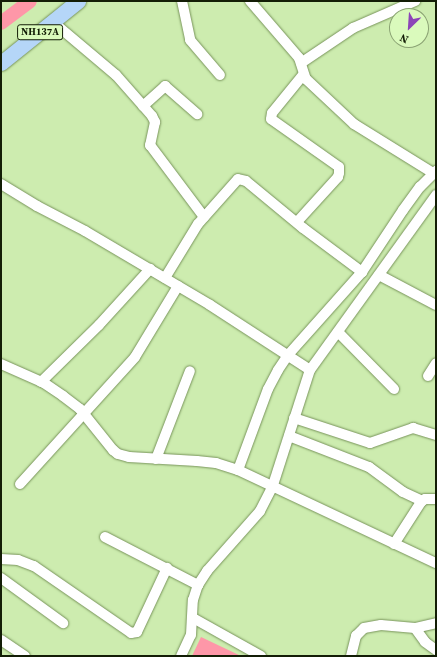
<!DOCTYPE html>
<style>
body{margin:0}
#map{position:relative;width:437px;height:657px;overflow:hidden;background:#cdecaf;font-family:"Source Serif 4",serif}
div>[style]{position:absolute}
[style*='--x']{left:calc(var(--x)*1px);top:calc(var(--y)*1px);width:calc(var(--w)*1px);rotate:calc(var(--a)*1deg)}
.water>*{inset:0;background:#fe97a8}
.river>*{height:14px;margin:-7px;padding:0 7px;transform-origin:7px;border-radius:7px;background:#fe97a8}
.roads{filter:drop-shadow(0 0 1px #78945b) drop-shadow(0 0 1px #78945b)}
.minor>*{height:10px;margin:-5px;padding:0 5px;transform-origin:5px;border-radius:5px;background:#fff}
.highway>*{height:15px;margin:-7.5px;padding:0 7.5px;transform-origin:7.5px;border-radius:7.5px;background:#b5d6f8}
span{translate:-50% -50%;white-space:nowrap;text-align:center;line-height:1.15;-webkit-text-stroke:4px #dafabc;paint-order:stroke}
.shield-label span{padding:1px 3px;background:#dafabc;border:1px solid;border-radius:3px;-webkit-text-stroke-width:0}
.shield-label{font-size:10px;color:#131d06;font-weight:700}
.frame{position:absolute;inset:0;border:2px solid #131d06;pointer-events:none}
.north{position:absolute;left:389px;top:8px;width:40px;height:40px;box-sizing:border-box;background:#dafabc;border:1px solid #8aa273;border-radius:50%;rotate:205deg;font-size:11px;font-weight:700;line-height:16px;text-align:center;color:#131d06}
.north::after{content:'';display:block;margin:auto;width:14px;height:18px;background:#8c45b8;clip-path:polygon(50% 0,100% 100%,50% 72%,0 100%)}
</style>
<div id="map">
<div class="water">
<div style="clip-path:polygon(201px 637px,241px 656px,192px 656px)"></div>
</div>
<div class="river">
<div style="--x:1;--y:23;--w:36;--a:-37"></div>
</div>
<div class="roads">
<div class="minor">
<div style="--x:182;--y:1;--w:40;--a:78"></div>
<div style="--x:190;--y:40;--w:46;--a:49.4"></div>
<div style="--x:250;--y:1;--w:75;--a:49.3"></div>
<div style="--x:299;--y:58;--w:22;--a:72"></div>
<div style="--x:306;--y:79;--w:66;--a:43.2"></div>
<div style="--x:354;--y:124;--w:93;--a:31.8"></div>
<div style="--x:53;--y:22;--w:82;--a:40.1"></div>
<div style="--x:116;--y:75;--w:55;--a:48.7"></div>
<div style="--x:152;--y:116;--w:7;--a:63"></div>
<div style="--x:155;--y:122;--w:24;--a:102"></div>
<div style="--x:150;--y:145;--w:90;--a:53.1"></div>
<div style="--x:301;--y:63;--w:63;--a:-33.9"></div>
<div style="--x:353;--y:28;--w:68;--a:-23.5"></div>
<div style="--x:143;--y:106;--w:30;--a:-42"></div>
<div style="--x:165;--y:86;--w:43;--a:41.2"></div>
<div style="--x:1;--y:184;--w:42;--a:31.4"></div>
<div style="--x:37;--y:206;--w:54;--a:27.5"></div>
<div style="--x:85;--y:231;--w:145;--a:30.6"></div>
<div style="--x:210;--y:305;--w:119;--a:33"></div>
<div style="--x:297;--y:222;--w:61;--a:-47.7"></div>
<div style="--x:338;--y:177;--w:4;--a:-76"></div>
<div style="--x:339;--y:173;--w:6;--a:-90"></div>
<div style="--x:339;--y:167;--w:83;--a:-144.8"></div>
<div style="--x:271;--y:119;--w:6;--a:-81"></div>
<div style="--x:272;--y:113;--w:49;--a:-50.8"></div>
<div style="--x:379;--y:275;--w:64;--a:27.8"></div>
<div style="--x:165;--y:278;--w:63;--a:-58.6"></div>
<div style="--x:198;--y:224;--w:60;--a:-48.4"></div>
<div style="--x:238;--y:179;--w:8;--a:14"></div>
<div style="--x:246;--y:181;--w:74;--a:39.5"></div>
<div style="--x:303;--y:228;--w:74;--a:36.7"></div>
<div style="--x:338;--y:332;--w:80;--a:45.5"></div>
<div style="--x:1;--y:364;--w:47;--a:23.8"></div>
<div style="--x:44;--y:383;--w:23;--a:34"></div>
<div style="--x:63;--y:396;--w:21;--a:37"></div>
<div style="--x:80;--y:409;--w:53;--a:51.2"></div>
<div style="--x:113;--y:450;--w:6;--a:39"></div>
<div style="--x:118;--y:454;--w:11;--a:15"></div>
<div style="--x:129;--y:457;--w:68;--a:3.4"></div>
<div style="--x:197;--y:461;--w:19;--a:6"></div>
<div style="--x:216;--y:463;--w:23;--a:18"></div>
<div style="--x:238;--y:470;--w:219;--a:25.2"></div>
<div style="--x:428;--y:376;--w:15;--a:-58"></div>
<div style="--x:41;--y:382;--w:81;--a:-44.5"></div>
<div style="--x:99;--y:325;--w:76;--a:-47.7"></div>
<div style="--x:294;--y:418;--w:80;--a:18.2"></div>
<div style="--x:370;--y:443;--w:46;--a:-19.2"></div>
<div style="--x:413;--y:428;--w:24;--a:17"></div>
<div style="--x:289;--y:436;--w:86;--a:21.2"></div>
<div style="--x:369;--y:467;--w:42;--a:36.3"></div>
<div style="--x:403;--y:492;--w:21;--a:25"></div>
<div style="--x:156;--y:459;--w:94;--a:-68.9"></div>
<div style="--x:238;--y:470;--w:86;--a:-69.7"></div>
<div style="--x:268;--y:389;--w:21;--a:-62"></div>
<div style="--x:278;--y:370;--w:18;--a:-56"></div>
<div style="--x:288;--y:355;--w:111;--a:-48.3"></div>
<div style="--x:362;--y:272;--w:74;--a:-56.5"></div>
<div style="--x:403;--y:210;--w:29;--a:-54"></div>
<div style="--x:420;--y:187;--w:23;--a:-45"></div>
<div style="--x:20;--y:484;--w:171;--a:-47.8"></div>
<div style="--x:135;--y:357;--w:83;--a:-58.8"></div>
<div style="--x:105;--y:537;--w:105;--a:27.3"></div>
<div style="--x:394;--y:544;--w:50;--a:-57.3"></div>
<div style="--x:421;--y:502;--w:5;--a:-37"></div>
<div style="--x:425;--y:499;--w:11;--a:0"></div>
<div style="--x:1;--y:559;--w:17;--a:3"></div>
<div style="--x:18;--y:560;--w:17;--a:21"></div>
<div style="--x:34;--y:566;--w:118;--a:34.6"></div>
<div style="--x:131;--y:633;--w:6;--a:-9"></div>
<div style="--x:137;--y:632;--w:71;--a:-64.9"></div>
<div style="--x:1;--y:578;--w:77;--a:36"></div>
<div style="--x:193;--y:618;--w:78;--a:29.2"></div>
<div style="--x:415;--y:628;--w:17;--a:54"></div>
<div style="--x:425;--y:642;--w:14;--a:36"></div>
<div style="--x:1;--y:640;--w:29;--a:34"></div>
<div style="--x:181;--y:656;--w:23;--a:-65"></div>
<div style="--x:191;--y:635;--w:35;--a:-87"></div>
<div style="--x:193;--y:600;--w:16;--a:-72"></div>
<div style="--x:198;--y:585;--w:17;--a:-57"></div>
<div style="--x:207;--y:571;--w:80;--a:-48.5"></div>
<div style="--x:260;--y:511;--w:29;--a:-63"></div>
<div style="--x:273;--y:485;--w:121;--a:-72.2"></div>
<div style="--x:310;--y:370;--w:216;--a:-54.2"></div>
<div style="--x:351;--y:656;--w:21;--a:-76"></div>
<div style="--x:356;--y:636;--w:11;--a:-45"></div>
<div style="--x:364;--y:628;--w:17;--a:-10"></div>
<div style="--x:381;--y:625;--w:34;--a:5"></div>
<div style="--x:415;--y:628;--w:22;--a:-13"></div>
</div>
<div class="highway">
<div style="--x:1;--y:63;--w:99;--a:-38.8"></div>
</div>
</div>
<div class="shield-label">
<span style="left:40px;top:32px">NH137A</span>
</div>
<div class="frame"></div>
<div class="north">N</div>
</div>
